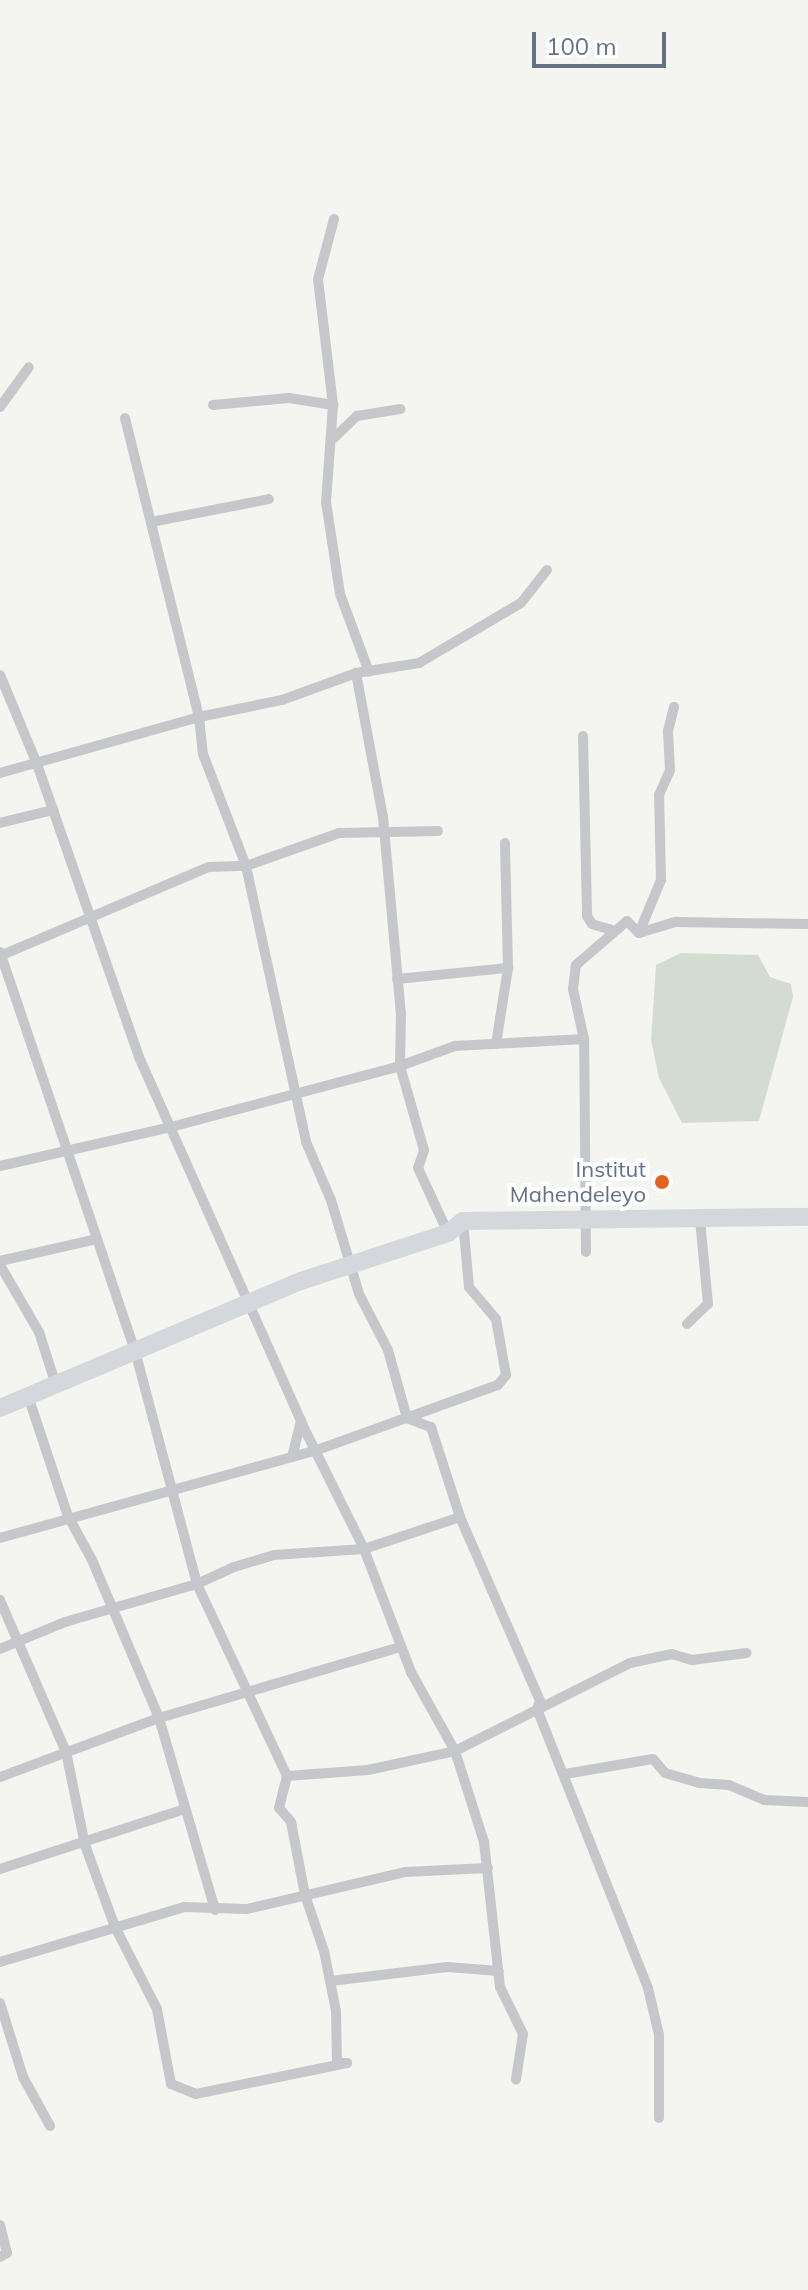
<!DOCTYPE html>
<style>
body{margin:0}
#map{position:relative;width:808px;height:2290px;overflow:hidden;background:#f4f5f0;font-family:Mulish,sans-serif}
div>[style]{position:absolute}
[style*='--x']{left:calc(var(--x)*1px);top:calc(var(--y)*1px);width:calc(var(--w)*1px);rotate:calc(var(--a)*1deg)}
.green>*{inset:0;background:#d4dcd2}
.minor>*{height:10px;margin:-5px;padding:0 5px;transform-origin:5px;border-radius:5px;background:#c5c7cb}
.trunk>*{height:18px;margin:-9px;padding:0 9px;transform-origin:9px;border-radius:9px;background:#d4d8dc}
.dots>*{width:22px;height:22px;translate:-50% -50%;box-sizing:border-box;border:4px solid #fff;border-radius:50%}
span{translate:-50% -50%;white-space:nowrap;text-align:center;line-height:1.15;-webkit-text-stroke:8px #fff;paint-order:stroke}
.poi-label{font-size:22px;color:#637182}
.right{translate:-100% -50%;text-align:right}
.scale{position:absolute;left:532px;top:32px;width:134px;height:36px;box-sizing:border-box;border:4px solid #637182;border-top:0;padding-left:10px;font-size:24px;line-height:28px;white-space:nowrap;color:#637182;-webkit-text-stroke:6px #fff;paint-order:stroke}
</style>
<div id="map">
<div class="green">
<div style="clip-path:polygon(681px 953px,758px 955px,770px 977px,791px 984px,793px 997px,759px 1121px,682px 1123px,659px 1078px,651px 1040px,656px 965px)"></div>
</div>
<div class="minor">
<div style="--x:334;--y:219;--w:62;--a:104.9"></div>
<div style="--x:318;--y:279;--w:127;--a:83.2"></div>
<div style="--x:333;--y:405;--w:97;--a:94.1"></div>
<div style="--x:326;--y:502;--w:93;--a:81.3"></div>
<div style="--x:340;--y:594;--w:83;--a:69.6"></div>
<div style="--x:213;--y:405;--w:76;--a:-5.3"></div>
<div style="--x:289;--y:398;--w:45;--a:9"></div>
<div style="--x:0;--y:407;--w:49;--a:-54.1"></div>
<div style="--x:125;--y:418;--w:308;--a:76.1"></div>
<div style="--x:199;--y:717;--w:37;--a:84"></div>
<div style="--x:203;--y:754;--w:120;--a:69"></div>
<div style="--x:246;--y:866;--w:282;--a:77.7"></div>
<div style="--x:306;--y:1142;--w:63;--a:66.7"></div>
<div style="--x:331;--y:1200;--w:98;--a:73.4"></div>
<div style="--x:359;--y:1294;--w:63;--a:62.6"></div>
<div style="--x:388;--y:1350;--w:71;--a:74.4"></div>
<div style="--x:407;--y:1418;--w:26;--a:21"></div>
<div style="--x:431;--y:1427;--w:95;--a:72.1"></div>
<div style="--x:460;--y:1517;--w:201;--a:66.5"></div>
<div style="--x:540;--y:1701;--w:9;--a:111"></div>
<div style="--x:537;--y:1709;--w:300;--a:68.3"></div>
<div style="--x:648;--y:1988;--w:48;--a:76.8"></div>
<div style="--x:659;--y:2035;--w:83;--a:90"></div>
<div style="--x:334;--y:438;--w:32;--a:-44"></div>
<div style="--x:357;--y:416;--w:44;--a:-9.2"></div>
<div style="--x:151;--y:522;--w:120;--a:-11"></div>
<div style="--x:356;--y:673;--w:147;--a:79.4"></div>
<div style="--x:383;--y:817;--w:197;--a:84.8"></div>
<div style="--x:401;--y:1013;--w:53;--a:91.1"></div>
<div style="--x:400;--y:1066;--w:87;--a:74.1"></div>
<div style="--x:424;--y:1150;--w:19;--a:108"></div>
<div style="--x:418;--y:1168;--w:72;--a:65.2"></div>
<div style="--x:0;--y:675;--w:96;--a:67.4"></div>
<div style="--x:37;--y:764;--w:310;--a:70.8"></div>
<div style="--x:139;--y:1057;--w:408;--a:66"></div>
<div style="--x:305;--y:1430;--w:133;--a:63.6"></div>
<div style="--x:364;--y:1549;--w:132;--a:69.1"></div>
<div style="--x:411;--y:1672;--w:90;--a:60.9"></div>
<div style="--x:455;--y:1751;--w:96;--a:72.3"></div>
<div style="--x:484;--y:1842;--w:146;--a:83.7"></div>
<div style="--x:500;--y:1987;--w:52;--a:63.9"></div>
<div style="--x:523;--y:2034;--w:46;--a:98.8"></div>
<div style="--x:583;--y:736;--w:180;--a:88.7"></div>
<div style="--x:587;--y:916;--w:9;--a:58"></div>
<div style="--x:592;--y:924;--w:21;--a:17"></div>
<div style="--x:0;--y:773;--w:207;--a:-15.7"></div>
<div style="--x:199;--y:717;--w:85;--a:-11.6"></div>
<div style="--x:282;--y:700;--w:79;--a:-20"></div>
<div style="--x:356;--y:673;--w:64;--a:-9"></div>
<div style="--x:419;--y:663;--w:118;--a:-30.5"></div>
<div style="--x:521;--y:603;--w:42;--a:-51.8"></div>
<div style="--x:0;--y:823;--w:55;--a:-13.8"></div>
<div style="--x:639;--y:933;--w:57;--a:-67.5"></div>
<div style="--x:661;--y:880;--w:85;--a:-91.3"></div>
<div style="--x:659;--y:795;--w:27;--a:-66"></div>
<div style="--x:670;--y:770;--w:39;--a:-93"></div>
<div style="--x:668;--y:731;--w:25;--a:-76"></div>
<div style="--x:0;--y:952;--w:421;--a:71.3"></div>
<div style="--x:135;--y:1351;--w:241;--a:75.1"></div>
<div style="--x:197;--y:1584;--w:212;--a:64.9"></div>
<div style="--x:287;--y:1776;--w:33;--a:104"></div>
<div style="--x:279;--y:1808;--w:18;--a:49"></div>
<div style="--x:291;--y:1822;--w:74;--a:79.1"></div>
<div style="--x:305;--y:1895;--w:59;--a:71.3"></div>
<div style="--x:324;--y:1951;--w:61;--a:78.7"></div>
<div style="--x:336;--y:2011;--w:52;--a:88.9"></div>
<div style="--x:337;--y:2063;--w:10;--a:0"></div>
<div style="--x:347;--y:2063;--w:154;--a:168.4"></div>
<div style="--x:196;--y:2094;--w:27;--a:-158"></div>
<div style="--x:171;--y:2084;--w:76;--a:-100.6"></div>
<div style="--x:157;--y:2009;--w:92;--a:-117.1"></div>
<div style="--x:115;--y:1927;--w:87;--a:-110.1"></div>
<div style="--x:85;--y:1845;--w:95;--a:-101.5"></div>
<div style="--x:66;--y:1752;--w:166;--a:-113.5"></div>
<div style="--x:0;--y:956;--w:227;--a:-23.1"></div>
<div style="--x:209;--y:867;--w:37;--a:-2"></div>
<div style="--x:246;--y:866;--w:99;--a:-19.5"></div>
<div style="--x:339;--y:833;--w:99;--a:-1.2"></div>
<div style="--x:397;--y:979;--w:112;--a:-5.7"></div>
<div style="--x:496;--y:1044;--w:77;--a:-81"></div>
<div style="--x:508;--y:968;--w:125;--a:-91.4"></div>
<div style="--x:0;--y:1166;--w:175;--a:-12.8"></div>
<div style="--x:171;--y:1127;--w:237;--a:-14.9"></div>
<div style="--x:400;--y:1066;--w:59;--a:-20"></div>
<div style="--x:455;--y:1046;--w:129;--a:-3.1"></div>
<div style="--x:586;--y:1252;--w:213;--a:-90.5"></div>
<div style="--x:584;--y:1039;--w:51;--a:-102.4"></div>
<div style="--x:573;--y:989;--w:24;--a:-83"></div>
<div style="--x:576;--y:965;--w:67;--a:-40.8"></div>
<div style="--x:627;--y:921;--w:17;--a:45"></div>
<div style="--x:639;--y:933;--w:39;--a:-17"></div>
<div style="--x:676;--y:922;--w:132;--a:0.9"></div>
<div style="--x:0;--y:1261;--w:99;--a:-12.8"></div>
<div style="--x:0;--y:1265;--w:78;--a:59.8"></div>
<div style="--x:39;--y:1332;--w:52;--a:72.3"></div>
<div style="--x:687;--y:1324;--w:29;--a:-44"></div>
<div style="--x:708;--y:1304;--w:85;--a:-95.4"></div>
<div style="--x:28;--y:1396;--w:126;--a:71.6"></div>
<div style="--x:68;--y:1516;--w:50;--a:61.4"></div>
<div style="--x:92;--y:1560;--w:172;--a:67"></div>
<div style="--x:159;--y:1718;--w:200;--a:73.7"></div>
<div style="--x:292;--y:1457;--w:38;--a:-76"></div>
<div style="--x:0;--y:1538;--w:329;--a:-15.5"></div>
<div style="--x:317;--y:1450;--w:192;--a:-19.8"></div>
<div style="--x:498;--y:1385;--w:13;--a:-51"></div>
<div style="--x:506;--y:1375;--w:57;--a:-100.1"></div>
<div style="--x:496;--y:1319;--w:42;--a:-130.2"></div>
<div style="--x:469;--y:1287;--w:66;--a:-95.2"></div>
<div style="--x:0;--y:1649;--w:70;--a:-22.6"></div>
<div style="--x:65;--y:1622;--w:137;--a:-16.1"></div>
<div style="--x:197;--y:1584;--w:41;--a:-24.7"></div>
<div style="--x:234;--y:1567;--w:42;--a:-16.7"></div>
<div style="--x:274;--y:1555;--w:90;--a:-3.8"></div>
<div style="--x:364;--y:1549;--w:101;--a:-18.4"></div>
<div style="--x:565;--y:1774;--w:89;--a:-9.7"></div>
<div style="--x:653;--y:1759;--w:18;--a:49"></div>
<div style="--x:665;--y:1773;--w:35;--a:16"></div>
<div style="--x:699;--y:1783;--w:30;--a:4"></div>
<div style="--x:729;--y:1785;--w:38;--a:23"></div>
<div style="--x:764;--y:1800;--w:44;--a:2.6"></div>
<div style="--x:287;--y:1776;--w:81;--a:-4.2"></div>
<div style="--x:368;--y:1770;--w:89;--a:-12.3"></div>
<div style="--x:455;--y:1751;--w:196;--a:-26.7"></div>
<div style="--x:630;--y:1663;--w:43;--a:-12.1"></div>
<div style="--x:672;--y:1654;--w:21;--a:17"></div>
<div style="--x:692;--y:1660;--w:55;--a:-7.3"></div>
<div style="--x:0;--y:1777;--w:170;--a:-20.4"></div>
<div style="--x:159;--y:1718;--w:252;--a:-16.4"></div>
<div style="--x:0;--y:1869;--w:191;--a:-18"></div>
<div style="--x:0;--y:1962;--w:192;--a:-16.6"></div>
<div style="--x:184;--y:1907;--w:63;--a:1.8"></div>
<div style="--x:247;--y:1909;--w:162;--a:-13.2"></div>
<div style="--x:405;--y:1872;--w:83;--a:-2.8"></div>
<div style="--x:331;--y:1981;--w:117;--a:-6.9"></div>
<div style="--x:447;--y:1967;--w:52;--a:4.4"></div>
<div style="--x:0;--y:2003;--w:77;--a:72.7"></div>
<div style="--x:23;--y:2077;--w:56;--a:61.1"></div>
<div style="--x:0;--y:2225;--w:29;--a:76"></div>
<div style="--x:7;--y:2253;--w:8;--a:150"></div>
</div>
<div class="trunk">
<div style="--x:0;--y:1408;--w:327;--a:-22.9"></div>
<div style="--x:301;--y:1281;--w:155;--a:-18.1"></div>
<div style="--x:448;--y:1233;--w:19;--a:-39"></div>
<div style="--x:463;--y:1221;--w:345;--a:-0.7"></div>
</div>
<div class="dots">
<div style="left:662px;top:1182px;background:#e36422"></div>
</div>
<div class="poi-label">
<span class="right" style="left:646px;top:1182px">Institut<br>Mahendeleyo</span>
</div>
<div class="scale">100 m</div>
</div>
